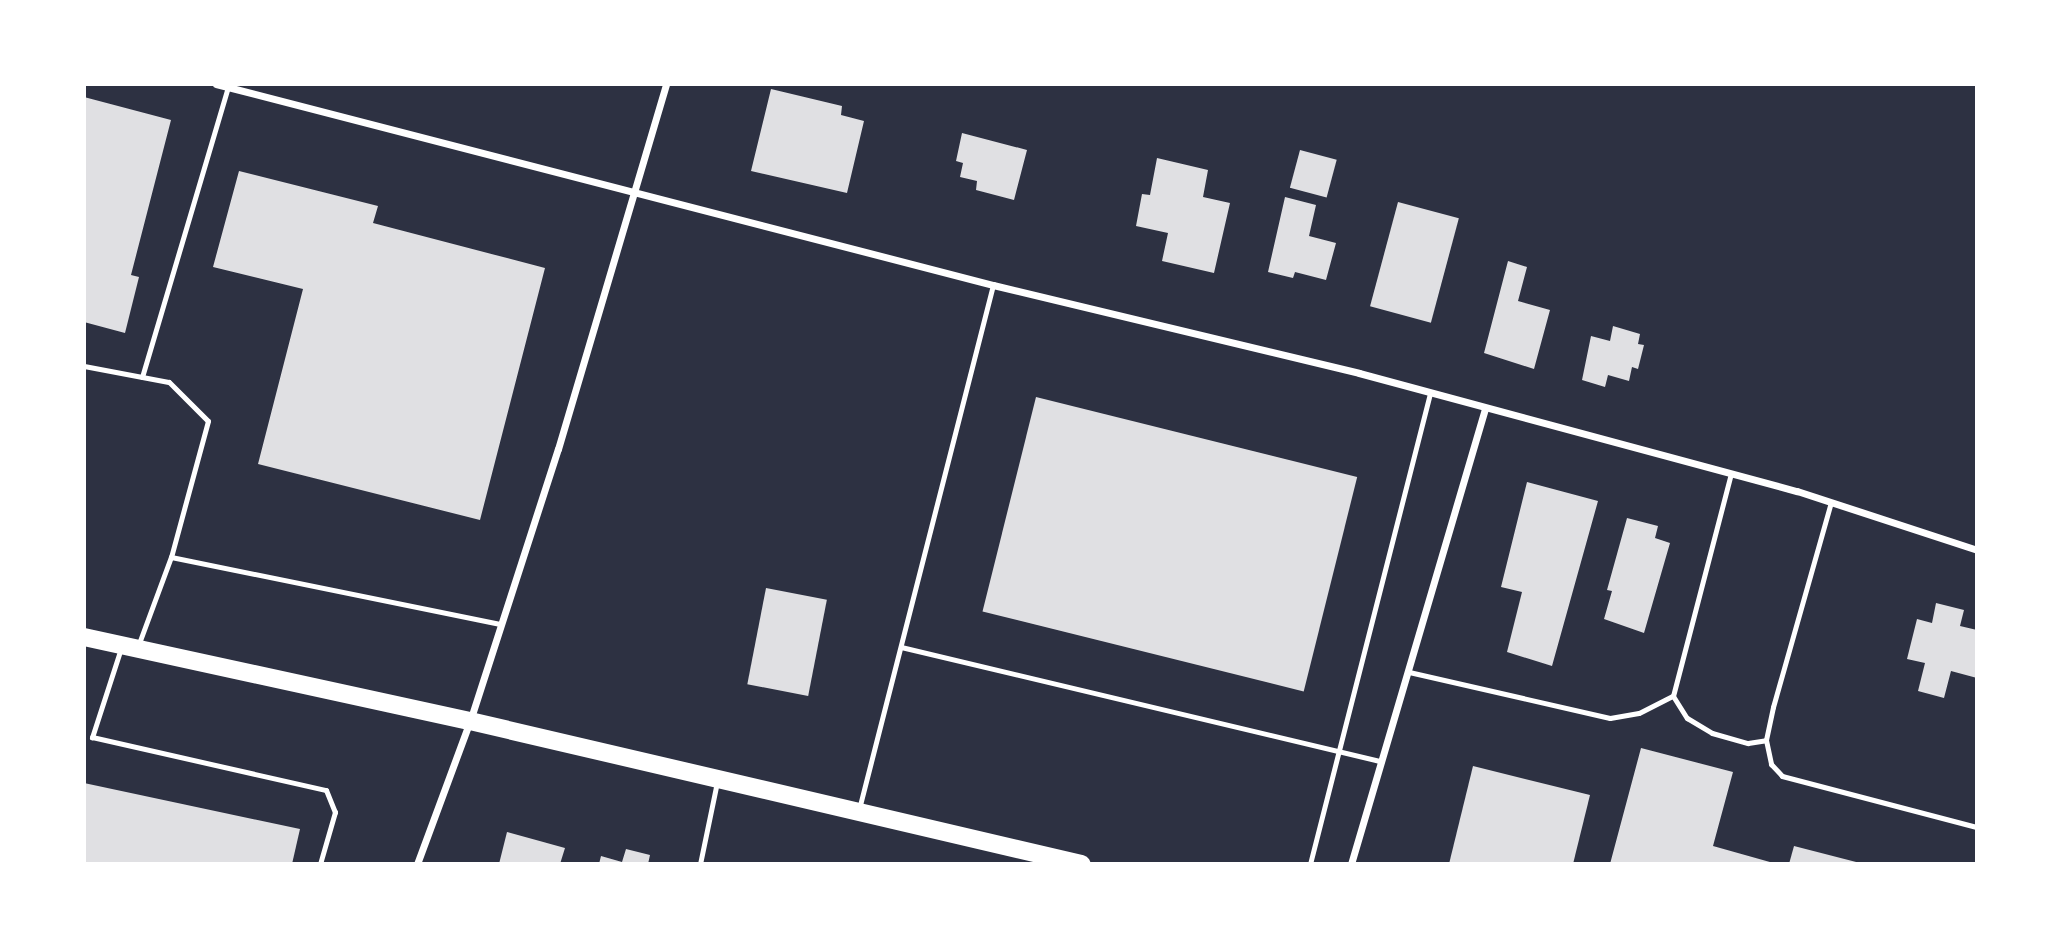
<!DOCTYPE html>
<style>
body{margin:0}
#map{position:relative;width:2061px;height:948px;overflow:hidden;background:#2d3142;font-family:Signika,sans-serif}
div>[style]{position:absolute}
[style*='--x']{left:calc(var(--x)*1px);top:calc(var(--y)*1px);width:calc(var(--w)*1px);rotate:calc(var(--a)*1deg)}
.building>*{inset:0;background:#e0e0e3;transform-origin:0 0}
.service>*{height:5px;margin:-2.5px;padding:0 2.5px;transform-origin:2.5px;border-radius:2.5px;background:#fff}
.minor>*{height:7px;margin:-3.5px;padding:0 3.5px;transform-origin:3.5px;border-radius:3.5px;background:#fff}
.primary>*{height:18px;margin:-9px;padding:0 9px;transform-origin:9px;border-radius:9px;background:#fff}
span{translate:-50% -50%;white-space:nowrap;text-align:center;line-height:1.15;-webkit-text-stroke:5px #fff;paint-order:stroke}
.frame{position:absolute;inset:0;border:86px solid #fff;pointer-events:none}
</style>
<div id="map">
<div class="building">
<div style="clip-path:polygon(771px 89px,842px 106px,841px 115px,864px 121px,847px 193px,751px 171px)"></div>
<div style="clip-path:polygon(84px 97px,171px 120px,131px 275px,139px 277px,125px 333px,84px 322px)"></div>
<div style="clip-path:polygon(962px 133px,1027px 150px,1014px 200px,976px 190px,977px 181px,960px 177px,963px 163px,956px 161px)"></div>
<div style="left:1300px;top:150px;width:38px;height:39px;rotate:15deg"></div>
<div style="clip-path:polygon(1157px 158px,1208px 170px,1203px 197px,1230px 203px,1214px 273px,1162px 261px,1168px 233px,1136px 226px,1142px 194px,1150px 195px)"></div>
<div style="clip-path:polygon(239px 171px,378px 206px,373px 223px,545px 268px,480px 520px,258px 464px,303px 289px,213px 267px)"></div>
<div style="clip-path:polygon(1285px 197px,1316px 205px,1309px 236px,1336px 243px,1326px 280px,1295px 272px,1293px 278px,1268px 272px)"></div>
<div style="left:1398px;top:202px;width:63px;height:108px;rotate:15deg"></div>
<div style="clip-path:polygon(1508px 261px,1527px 267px,1518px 301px,1550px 310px,1534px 369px,1484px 353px)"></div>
<div style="clip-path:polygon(1613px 326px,1640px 334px,1638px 344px,1644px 345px,1638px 369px,1632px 367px,1629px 381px,1608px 375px,1605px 387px,1582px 380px,1591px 336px,1610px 341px)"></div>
<div style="left:1036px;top:397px;width:331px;height:221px;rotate:14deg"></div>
<div style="clip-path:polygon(1527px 482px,1598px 501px,1552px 666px,1507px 652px,1522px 592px,1501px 587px)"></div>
<div style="clip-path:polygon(1627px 518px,1658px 526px,1655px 538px,1670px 543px,1644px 633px,1604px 619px,1612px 591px,1607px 590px)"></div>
<div style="left:766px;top:588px;width:62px;height:98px;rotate:11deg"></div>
<div style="clip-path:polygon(1936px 603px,1964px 610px,1960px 626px,1977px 630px,1977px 678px,1951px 671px,1944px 698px,1918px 691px,1925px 663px,1907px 659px,1917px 619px,1932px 623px)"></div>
<div style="clip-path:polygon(1641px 748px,1733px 772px,1713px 846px,1777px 864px,1610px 864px)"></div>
<div style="clip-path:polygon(1473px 766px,1590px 795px,1573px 864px,1449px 864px)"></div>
<div style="clip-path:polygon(84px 783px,300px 829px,292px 864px,84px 864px)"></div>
<div style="clip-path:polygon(507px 832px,565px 848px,560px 864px,499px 864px)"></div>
<div style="clip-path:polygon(1794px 846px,1860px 863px,1860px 864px,1789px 864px)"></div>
<div style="clip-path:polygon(626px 849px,650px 855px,648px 864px,599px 864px,601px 856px,622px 862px)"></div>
</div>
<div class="service">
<div style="--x:84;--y:366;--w:86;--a:10.7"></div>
<div style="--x:169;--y:382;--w:55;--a:45"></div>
<div style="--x:208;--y:421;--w:141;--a:105.2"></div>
<div style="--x:142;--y:377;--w:302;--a:-73.5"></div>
<div style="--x:1831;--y:502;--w:213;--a:105.8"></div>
<div style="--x:1773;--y:707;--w:34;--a:102"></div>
<div style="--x:1766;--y:740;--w:25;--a:78"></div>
<div style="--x:1771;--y:764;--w:16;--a:47"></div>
<div style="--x:1782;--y:776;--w:202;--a:14.7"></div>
<div style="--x:138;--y:646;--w:95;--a:-69.7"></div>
<div style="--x:171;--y:557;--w:337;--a:11.5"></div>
<div style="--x:901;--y:647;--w:493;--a:13.4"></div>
<div style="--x:121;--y:648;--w:94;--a:108"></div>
<div style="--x:92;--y:737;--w:240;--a:12.8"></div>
<div style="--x:326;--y:790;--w:24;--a:68"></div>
<div style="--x:335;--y:812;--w:54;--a:106.1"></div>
<div style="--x:1409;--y:672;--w:206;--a:12.9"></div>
<div style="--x:1610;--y:718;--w:29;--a:-10"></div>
<div style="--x:1639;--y:713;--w:38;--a:-27"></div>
<div style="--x:1673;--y:696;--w:230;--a:-75.4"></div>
<div style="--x:1673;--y:696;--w:26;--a:58"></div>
<div style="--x:1687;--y:718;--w:29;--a:31"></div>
<div style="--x:1712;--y:733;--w:37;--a:16"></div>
<div style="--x:1748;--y:743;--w:18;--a:-9"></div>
<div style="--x:859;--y:809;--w:541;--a:-75.66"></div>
<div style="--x:700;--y:864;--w:84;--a:-78.3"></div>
<div style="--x:1310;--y:864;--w:486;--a:-75.7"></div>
</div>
<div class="minor">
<div style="--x:216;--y:84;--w:803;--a:14.5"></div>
<div style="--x:993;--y:285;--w:376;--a:13.5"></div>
<div style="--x:1359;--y:373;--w:454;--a:15.1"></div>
<div style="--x:1797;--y:491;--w:189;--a:18.1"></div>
<div style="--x:417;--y:864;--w:153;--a:-69.7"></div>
<div style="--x:470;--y:721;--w:286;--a:-72.1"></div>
<div style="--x:558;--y:449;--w:381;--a:-73.5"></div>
<div style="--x:1351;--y:864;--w:475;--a:-73.6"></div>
</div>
<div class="primary">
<div style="--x:84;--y:637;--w:395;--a:12.3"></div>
<div style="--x:470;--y:721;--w:628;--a:13.17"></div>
</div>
<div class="frame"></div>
</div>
